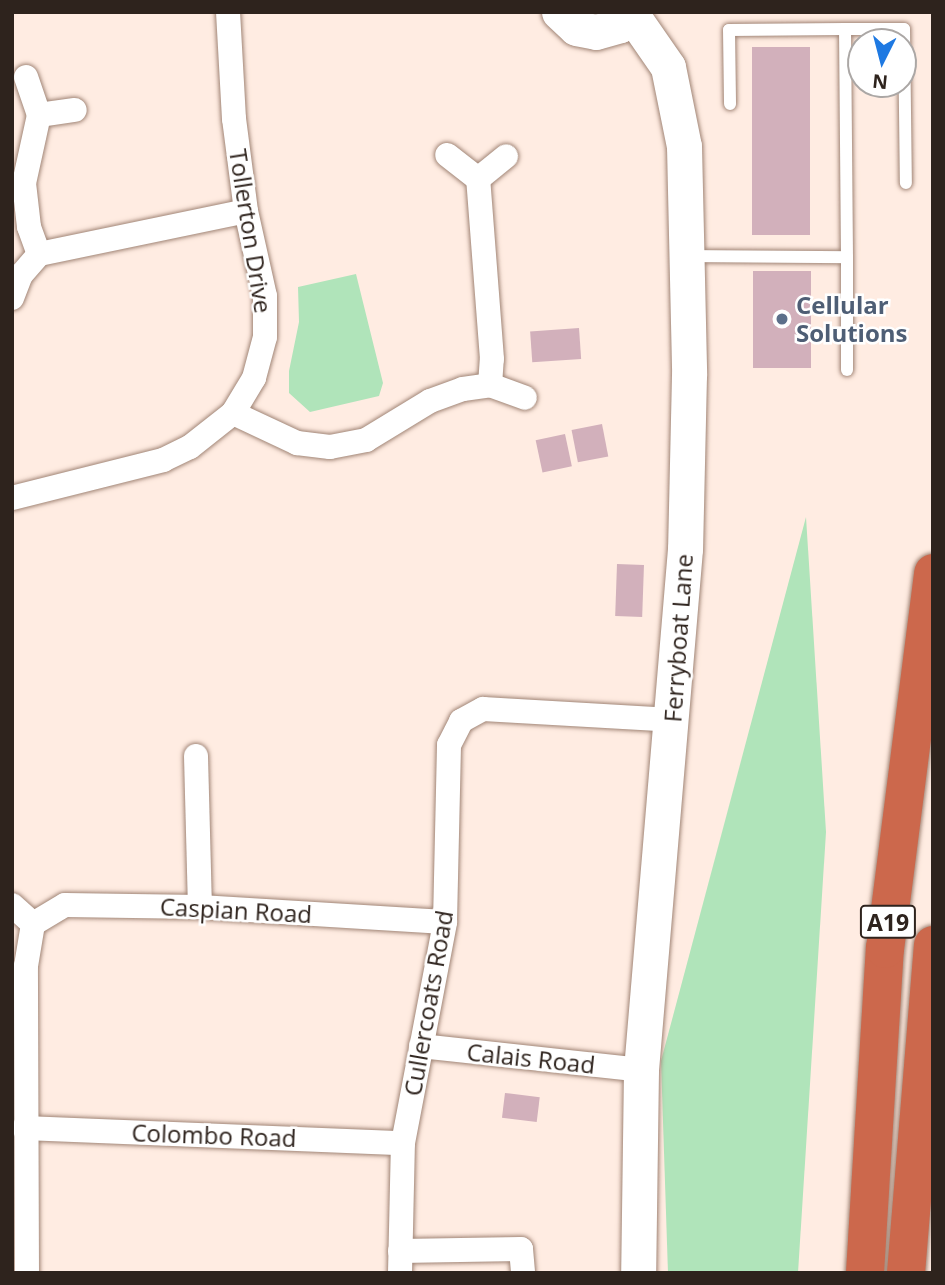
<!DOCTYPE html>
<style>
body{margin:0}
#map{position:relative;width:945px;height:1285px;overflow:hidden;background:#ffece2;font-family:"Open Sans",sans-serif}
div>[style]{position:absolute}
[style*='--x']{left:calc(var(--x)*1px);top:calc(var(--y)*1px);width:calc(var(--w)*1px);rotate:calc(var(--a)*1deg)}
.green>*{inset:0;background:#b0e4ba}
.building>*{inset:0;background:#d2b0bb;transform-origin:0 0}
.roads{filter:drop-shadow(0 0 2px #a18576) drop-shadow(0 0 2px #a18576)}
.lane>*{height:12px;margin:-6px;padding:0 6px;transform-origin:6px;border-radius:6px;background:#fff}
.street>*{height:24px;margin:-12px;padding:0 12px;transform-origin:12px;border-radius:12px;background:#fff}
.secondary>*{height:35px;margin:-17.5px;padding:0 17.5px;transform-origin:17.5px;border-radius:17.5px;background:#fff}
.highway>*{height:38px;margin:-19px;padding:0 19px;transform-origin:19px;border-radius:19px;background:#cc684c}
.dots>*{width:19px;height:19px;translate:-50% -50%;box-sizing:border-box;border:4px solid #fff;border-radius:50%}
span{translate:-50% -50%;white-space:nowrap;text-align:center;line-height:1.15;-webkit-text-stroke:5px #fff;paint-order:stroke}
.shield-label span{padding:2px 5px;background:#fff;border:2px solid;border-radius:5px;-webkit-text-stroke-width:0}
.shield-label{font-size:23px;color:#2e231d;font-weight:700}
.street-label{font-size:24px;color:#2e231d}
.service-label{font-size:24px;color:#4e5e75;font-weight:700}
.left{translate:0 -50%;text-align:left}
.frame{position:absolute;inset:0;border:14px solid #2e231d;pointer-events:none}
.north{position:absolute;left:847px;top:28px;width:70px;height:70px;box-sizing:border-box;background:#fff;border:2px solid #aba7a5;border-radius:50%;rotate:186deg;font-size:19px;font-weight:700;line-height:28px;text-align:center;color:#2e231d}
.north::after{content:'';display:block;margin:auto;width:24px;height:32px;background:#1e79e2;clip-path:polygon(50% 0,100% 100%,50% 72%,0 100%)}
</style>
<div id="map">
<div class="green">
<div style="clip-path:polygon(356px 274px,383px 383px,379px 396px,310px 412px,289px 393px,289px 371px,299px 322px,298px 287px)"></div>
<div style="clip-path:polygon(806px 517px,826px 832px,798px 1273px,668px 1273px,661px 1061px)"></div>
</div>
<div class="building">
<div style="left:752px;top:47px;width:58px;height:188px"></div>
<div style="left:753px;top:271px;width:58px;height:97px"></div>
<div style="left:579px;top:328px;width:31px;height:49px;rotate:86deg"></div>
<div style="left:602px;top:424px;width:33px;height:31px;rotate:79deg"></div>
<div style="left:565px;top:434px;width:33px;height:30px;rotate:78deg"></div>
<div style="left:617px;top:564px;width:27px;height:52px;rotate:2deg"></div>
<div style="left:505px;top:1093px;width:35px;height:25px;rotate:7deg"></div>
</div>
<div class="roads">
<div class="lane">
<div style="--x:845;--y:29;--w:59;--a:0"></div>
<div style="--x:904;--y:29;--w:154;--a:89.3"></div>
<div style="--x:688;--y:256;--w:159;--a:0.4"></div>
<div style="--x:847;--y:257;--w:228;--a:-90.5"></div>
<div style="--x:845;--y:29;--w:116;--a:179.5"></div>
<div style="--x:729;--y:30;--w:74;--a:89.2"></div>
<div style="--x:847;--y:257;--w:113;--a:90"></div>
</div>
<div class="street">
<div style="--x:26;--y:77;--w:40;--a:71.1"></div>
<div style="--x:39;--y:115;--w:70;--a:102.4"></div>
<div style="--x:24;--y:183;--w:44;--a:83.5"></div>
<div style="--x:29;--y:227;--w:29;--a:70"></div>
<div style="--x:39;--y:254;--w:211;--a:-11.7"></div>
<div style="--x:39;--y:115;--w:36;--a:-8"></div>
<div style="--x:478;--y:179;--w:36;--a:-39"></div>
<div style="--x:12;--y:298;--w:25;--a:-69"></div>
<div style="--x:21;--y:275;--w:28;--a:-49"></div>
<div style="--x:490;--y:385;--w:37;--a:20"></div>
<div style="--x:233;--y:413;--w:71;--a:25.1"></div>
<div style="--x:297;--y:443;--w:33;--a:7"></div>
<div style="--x:330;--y:447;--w:37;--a:-11"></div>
<div style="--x:366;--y:440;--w:75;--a:-31.4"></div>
<div style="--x:430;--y:401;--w:35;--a:-20"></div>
<div style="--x:463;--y:389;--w:27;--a:-8"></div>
<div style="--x:490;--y:385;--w:26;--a:-86"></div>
<div style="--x:492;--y:359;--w:181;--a:-94.4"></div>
<div style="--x:478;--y:179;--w:39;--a:-142"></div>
<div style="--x:12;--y:498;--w:156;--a:-14.1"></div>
<div style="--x:163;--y:460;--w:30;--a:-26"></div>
<div style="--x:190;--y:447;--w:55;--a:-38.3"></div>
<div style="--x:233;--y:413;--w:41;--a:-59"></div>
<div style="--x:254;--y:378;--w:42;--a:-75"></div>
<div style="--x:265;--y:337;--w:41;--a:-90"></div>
<div style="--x:265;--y:296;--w:87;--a:-102.6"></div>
<div style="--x:246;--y:211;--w:93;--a:-97.4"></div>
<div style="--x:234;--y:119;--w:107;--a:-93.2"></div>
<div style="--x:196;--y:756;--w:151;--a:88.5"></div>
<div style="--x:12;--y:905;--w:28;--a:42"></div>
<div style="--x:421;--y:1046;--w:221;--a:6.2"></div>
<div style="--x:24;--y:1128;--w:379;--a:2.3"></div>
<div style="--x:400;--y:1251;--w:121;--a:-0.9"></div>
<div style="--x:521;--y:1249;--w:24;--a:85"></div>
<div style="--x:27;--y:1273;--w:307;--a:-90.2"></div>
<div style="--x:26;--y:966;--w:43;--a:-80.5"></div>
<div style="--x:33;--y:924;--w:37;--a:-31"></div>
<div style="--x:65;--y:905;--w:135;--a:0.8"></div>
<div style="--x:200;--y:907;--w:245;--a:3.5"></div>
<div style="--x:400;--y:1273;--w:130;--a:-88.7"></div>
<div style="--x:403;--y:1143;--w:225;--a:-79.2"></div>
<div style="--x:445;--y:922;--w:177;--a:-88.7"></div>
<div style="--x:449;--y:745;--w:27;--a:-63"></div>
<div style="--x:461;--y:721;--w:25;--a:-29"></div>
<div style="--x:483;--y:709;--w:189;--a:3.3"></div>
</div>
<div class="secondary">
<div style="--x:559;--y:12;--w:23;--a:43"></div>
<div style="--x:576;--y:28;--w:20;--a:11"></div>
<div style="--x:596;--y:32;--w:25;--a:-16"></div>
<div style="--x:620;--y:25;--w:18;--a:-45"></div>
<div style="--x:632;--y:15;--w:63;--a:55.3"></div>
<div style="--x:668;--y:67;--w:81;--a:78.6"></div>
<div style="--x:684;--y:146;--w:229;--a:88.7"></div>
<div style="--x:689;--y:375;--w:174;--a:91.3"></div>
<div style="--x:685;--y:549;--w:523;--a:94.83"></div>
<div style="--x:641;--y:1070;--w:203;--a:90.8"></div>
</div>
<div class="highway">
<div style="--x:865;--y:1273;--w:325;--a:-86.5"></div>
<div style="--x:885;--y:949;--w:379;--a:-82.7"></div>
<div style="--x:906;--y:1273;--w:329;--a:-85.3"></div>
</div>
</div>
<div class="dots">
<div style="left:782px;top:319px;background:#5c6f8a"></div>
</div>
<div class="shield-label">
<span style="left:888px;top:922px">A19</span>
</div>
<div class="street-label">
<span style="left:251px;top:231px;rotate:81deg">Tollerton Drive</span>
<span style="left:678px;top:638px;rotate:-86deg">Ferryboat Lane</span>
<span style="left:236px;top:910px;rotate:3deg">Caspian Road</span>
<span style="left:428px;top:1003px;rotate:-80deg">Cullercoats Road</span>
<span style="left:531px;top:1058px;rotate:6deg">Calais Road</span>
<span style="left:214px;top:1135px;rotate:2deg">Colombo Road</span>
</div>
<div class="service-label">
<span class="left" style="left:796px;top:319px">Cellular<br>Solutions</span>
</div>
<div class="frame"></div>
<div class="north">N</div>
</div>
